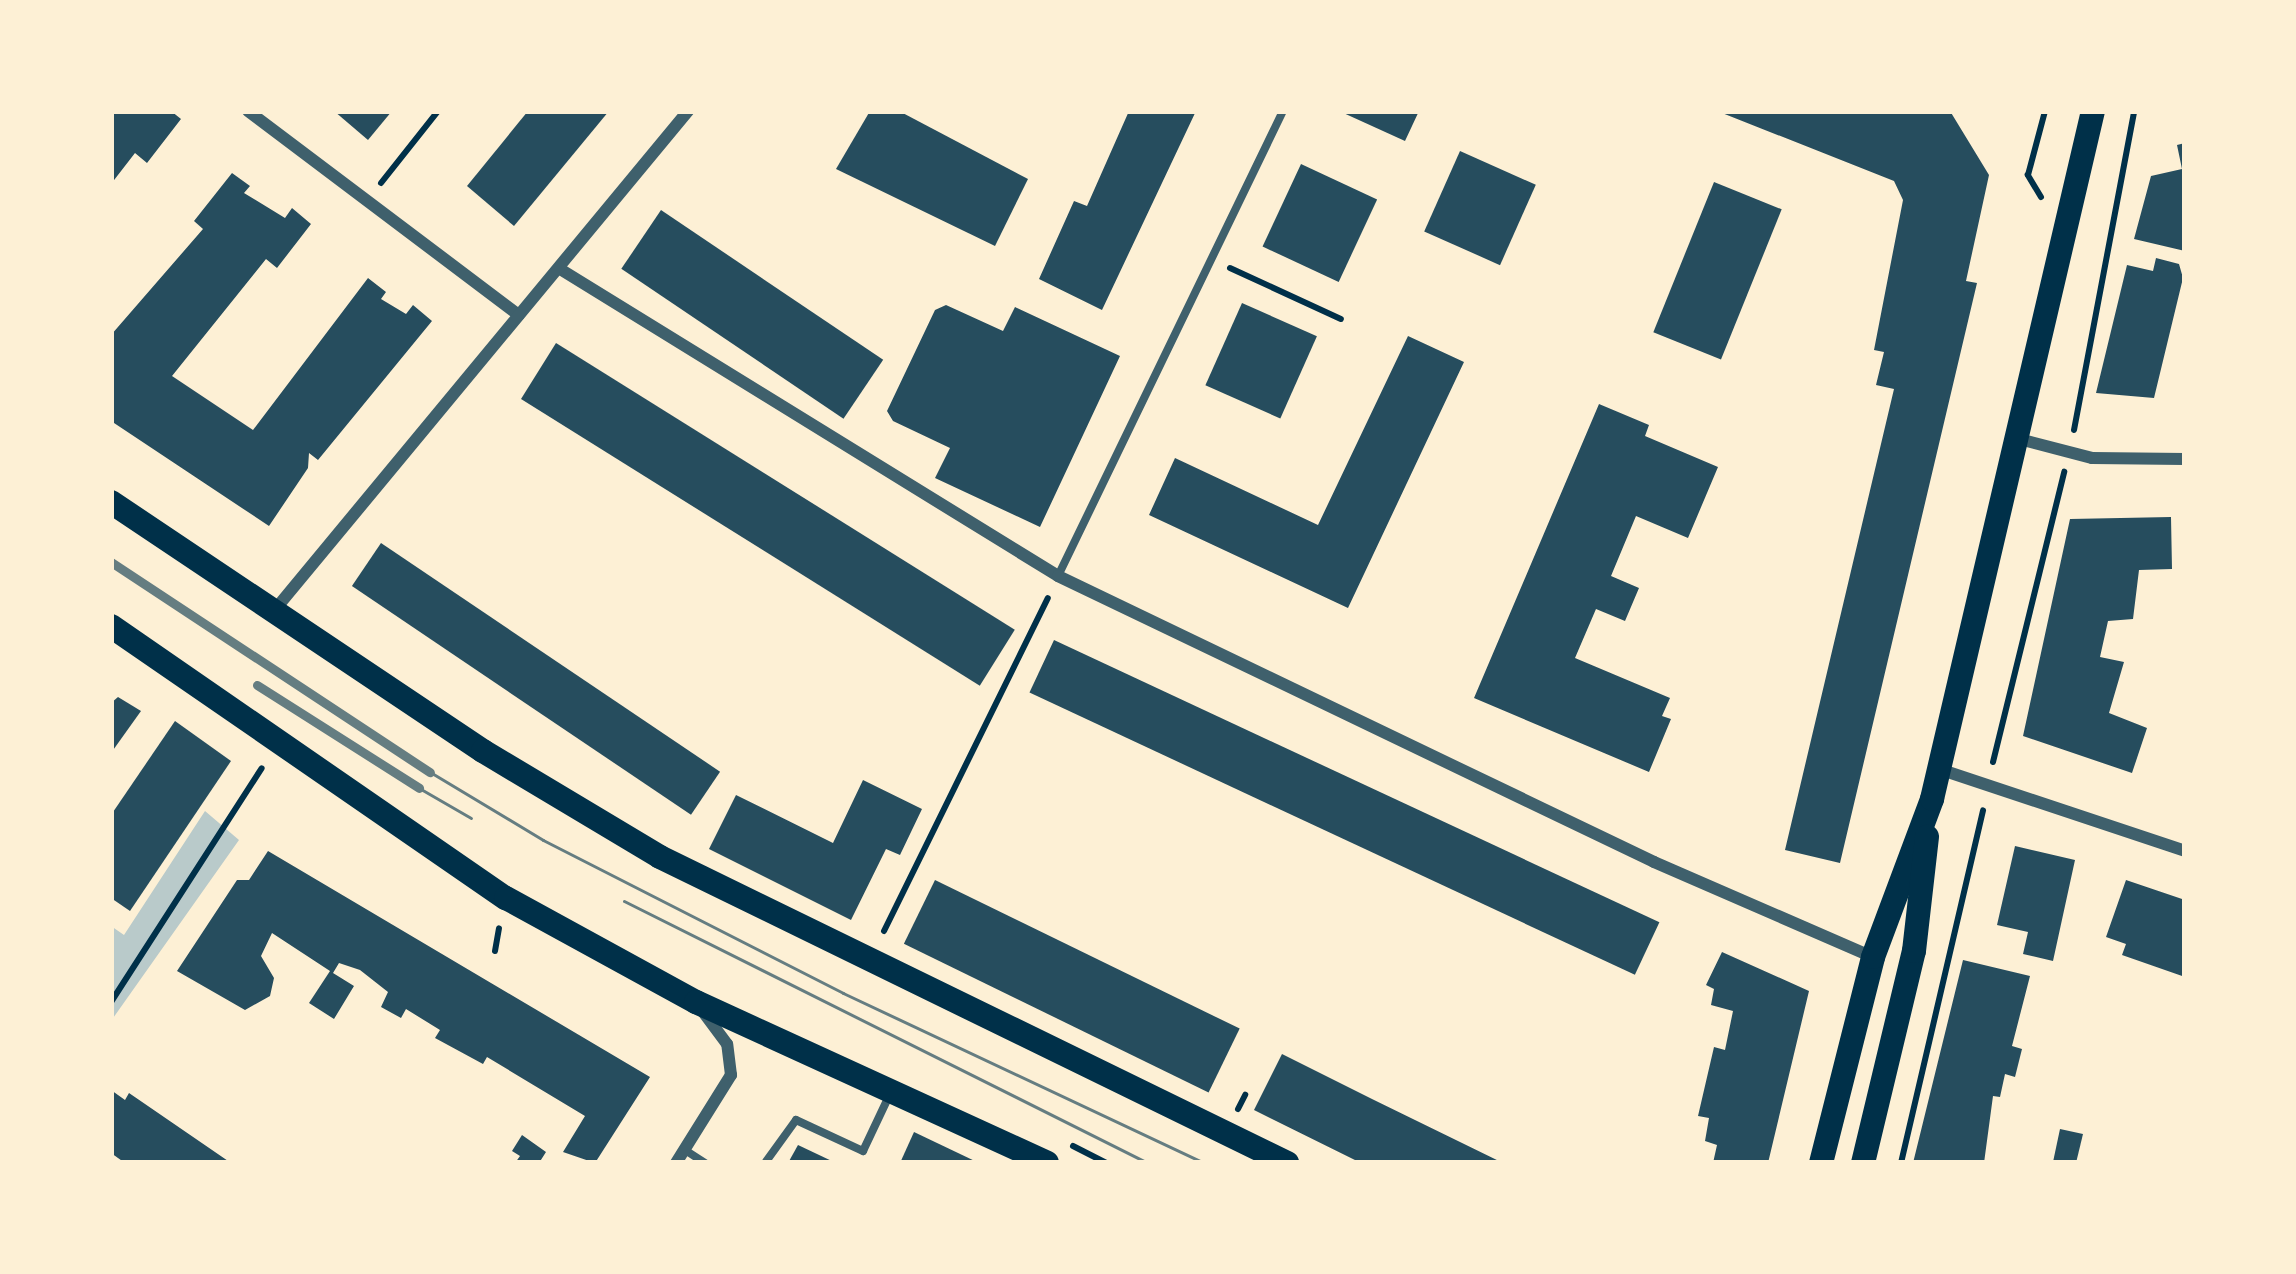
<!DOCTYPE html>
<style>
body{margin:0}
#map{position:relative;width:2296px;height:1274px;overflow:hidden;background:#fdf0d5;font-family:"Libre Baskerville",serif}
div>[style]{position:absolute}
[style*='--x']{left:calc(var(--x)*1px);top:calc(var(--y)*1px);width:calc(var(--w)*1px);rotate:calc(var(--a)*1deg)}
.green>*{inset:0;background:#b9caca}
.building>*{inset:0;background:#264d5e;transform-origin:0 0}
.path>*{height:6px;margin:-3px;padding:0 3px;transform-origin:3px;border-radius:3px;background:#003049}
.service>*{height:8px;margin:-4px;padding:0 4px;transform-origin:4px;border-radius:4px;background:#3f606c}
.minor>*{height:12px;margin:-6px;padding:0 6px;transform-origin:6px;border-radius:6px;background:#3f606c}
.secondary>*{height:24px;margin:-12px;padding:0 12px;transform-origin:12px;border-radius:12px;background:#003049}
.primary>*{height:24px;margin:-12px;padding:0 12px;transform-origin:12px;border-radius:12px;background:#003049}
.tram>*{height:3px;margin:-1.5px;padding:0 1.5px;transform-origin:1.5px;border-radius:1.5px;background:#657d81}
.rail>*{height:9px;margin:-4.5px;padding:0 4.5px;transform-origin:4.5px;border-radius:4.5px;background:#657d81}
span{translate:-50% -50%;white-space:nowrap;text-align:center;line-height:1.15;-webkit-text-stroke:12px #fdf0d5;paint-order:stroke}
.frame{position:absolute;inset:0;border:114px solid #fdf0d5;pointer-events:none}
</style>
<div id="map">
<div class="green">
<div style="clip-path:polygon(205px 811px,239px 840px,111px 1021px,111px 926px,124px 935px)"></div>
</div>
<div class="building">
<div style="clip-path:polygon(111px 111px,171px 111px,181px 119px,147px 163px,135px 153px,111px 184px)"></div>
<div style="clip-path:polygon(334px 111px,392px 111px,368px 140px)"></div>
<div style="clip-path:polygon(528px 111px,609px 111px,514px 226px,467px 186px)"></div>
<div style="clip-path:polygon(870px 111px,899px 111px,1028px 179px,995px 246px,836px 169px)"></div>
<div style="clip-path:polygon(1129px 111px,1196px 111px,1102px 310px,1039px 279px,1074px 201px,1087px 206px)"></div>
<div style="clip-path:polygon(1339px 111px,1419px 111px,1405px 141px)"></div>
<div style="clip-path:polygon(1717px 111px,1950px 111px,1989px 175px,1966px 281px,1977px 283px,1840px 863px,1785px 850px,1894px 389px,1876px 385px,1884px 352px,1874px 350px,1903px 200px,1894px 181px)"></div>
<div style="clip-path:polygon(2185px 143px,2185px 251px,2134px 239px,2151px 176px,2182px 169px,2177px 145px)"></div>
<div style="left:1460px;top:151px;width:83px;height:88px;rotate:24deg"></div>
<div style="left:1301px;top:164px;width:84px;height:91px;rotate:25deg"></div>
<div style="clip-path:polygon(232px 173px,250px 186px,244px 193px,285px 218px,292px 208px,311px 224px,277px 268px,266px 259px,172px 376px,253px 430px,368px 278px,386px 292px,381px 299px,406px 314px,413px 305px,432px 321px,318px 460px,309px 453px,308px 468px,269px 526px,111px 421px,111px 335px,203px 229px,194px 221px)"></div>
<div style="left:1714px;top:182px;width:73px;height:162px;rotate:22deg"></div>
<div style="left:661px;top:210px;width:268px;height:71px;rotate:34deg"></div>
<div style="clip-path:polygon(2156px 258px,2179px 264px,2183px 278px,2154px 398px,2096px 393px,2127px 265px,2153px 271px)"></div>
<div style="left:1242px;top:303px;width:82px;height:90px;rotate:24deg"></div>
<div style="clip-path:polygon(946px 305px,1003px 331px,1015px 307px,1120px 356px,1040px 527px,935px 478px,950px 448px,893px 421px,887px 411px,935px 310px)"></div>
<div style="clip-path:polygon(1408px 336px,1464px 362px,1348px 608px,1149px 515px,1175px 458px,1318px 525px)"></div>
<div style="left:556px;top:343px;width:541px;height:66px;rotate:32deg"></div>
<div style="clip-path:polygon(1599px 404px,1649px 425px,1645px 436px,1718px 467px,1688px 538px,1636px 516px,1611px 576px,1639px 588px,1625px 621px,1596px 609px,1575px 658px,1670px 698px,1662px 716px,1671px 719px,1649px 772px,1474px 698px)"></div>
<div style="clip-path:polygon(2171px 517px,2172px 569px,2139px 570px,2133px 619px,2108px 621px,2100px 657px,2124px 662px,2109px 713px,2147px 728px,2132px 773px,2023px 736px,2070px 519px)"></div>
<div style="left:381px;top:543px;width:409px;height:52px;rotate:34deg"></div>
<div style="left:1054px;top:640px;width:668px;height:58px;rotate:25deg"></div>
<div style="clip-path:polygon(118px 697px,141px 711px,111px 753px,111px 703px)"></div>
<div style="clip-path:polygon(175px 721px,231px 761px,130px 911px,111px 898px,111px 815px)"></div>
<div style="clip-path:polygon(863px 780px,922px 809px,900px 855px,886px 849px,851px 920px,709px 849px,736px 795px,833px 843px)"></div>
<div style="clip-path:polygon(2015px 846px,2075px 860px,2053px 961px,2023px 954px,2028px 932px,1997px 925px)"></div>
<div style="clip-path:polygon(268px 851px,650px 1077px,595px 1163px,563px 1152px,585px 1116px,487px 1057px,483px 1064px,435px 1038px,440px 1030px,406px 1009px,401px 1018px,381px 1007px,388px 992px,360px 970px,339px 963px,333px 973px,354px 986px,334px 1019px,309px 1003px,330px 971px,272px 933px,261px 956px,274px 978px,270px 996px,245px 1010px,177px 971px,237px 880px,249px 880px)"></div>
<div style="left:935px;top:880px;width:339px;height:71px;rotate:26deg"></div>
<div style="clip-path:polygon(2126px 880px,2185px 900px,2185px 977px,2122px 955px,2126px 944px,2106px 937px)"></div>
<div style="clip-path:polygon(1722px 952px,1809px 991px,1768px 1163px,1713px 1163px,1717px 1145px,1705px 1141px,1709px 1118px,1698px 1116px,1714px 1047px,1725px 1050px,1733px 1011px,1711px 1005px,1714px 989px,1706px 985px)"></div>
<div style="clip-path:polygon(1963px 960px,2030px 976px,2012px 1046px,2022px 1049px,2015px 1077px,2005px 1074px,2000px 1097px,1993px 1096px,1984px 1163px,1913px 1163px)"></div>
<div style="clip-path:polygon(1282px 1054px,1372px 1099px,1503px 1163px,1361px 1163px,1254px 1110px)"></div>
<div style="clip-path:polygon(111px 1090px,125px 1100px,129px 1093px,231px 1163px,125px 1163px,111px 1153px)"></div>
<div style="clip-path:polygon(2060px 1129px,2083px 1134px,2076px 1163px,2053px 1162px)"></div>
<div style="clip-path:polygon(914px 1132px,979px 1163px,900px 1163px)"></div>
<div style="clip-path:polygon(522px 1135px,546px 1152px,539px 1163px,515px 1163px,520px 1156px,512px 1151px)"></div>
<div style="clip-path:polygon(798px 1145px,836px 1163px,788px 1163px)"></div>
</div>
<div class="path">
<div style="--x:381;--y:183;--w:92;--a:-51.6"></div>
<div style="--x:2041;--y:197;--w:26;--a:-121"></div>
<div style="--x:2028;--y:175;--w:66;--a:-75.1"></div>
<div style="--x:1230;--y:268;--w:122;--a:24.7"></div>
<div style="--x:2074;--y:430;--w:325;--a:-79.3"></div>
<div style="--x:1993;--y:762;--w:299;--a:-76.2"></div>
<div style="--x:884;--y:931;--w:371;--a:-63.8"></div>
<div style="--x:495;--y:951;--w:23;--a:-80"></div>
<div style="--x:111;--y:1002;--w:278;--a:-57.2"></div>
<div style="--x:1238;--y:1109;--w:16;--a:-63"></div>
<div style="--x:1073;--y:1146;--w:38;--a:27"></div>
<div style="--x:1901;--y:1163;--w:362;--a:-76.9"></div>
</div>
<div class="service">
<div style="--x:1058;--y:576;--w:517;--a:-64.18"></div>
<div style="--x:685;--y:1150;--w:24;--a:33"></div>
<div style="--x:765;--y:1163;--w:53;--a:-54.2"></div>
<div style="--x:796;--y:1120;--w:74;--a:24.8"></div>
<div style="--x:863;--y:1151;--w:63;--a:-64.7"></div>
</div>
<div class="minor">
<div style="--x:248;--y:111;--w:339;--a:37"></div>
<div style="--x:560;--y:269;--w:585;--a:31.65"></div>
<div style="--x:1058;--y:576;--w:661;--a:25.63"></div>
<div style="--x:1654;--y:862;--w:239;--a:23.5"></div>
<div style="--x:2019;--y:439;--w:75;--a:14.6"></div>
<div style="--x:2092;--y:458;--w:93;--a:0.6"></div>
<div style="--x:273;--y:612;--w:651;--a:-50.36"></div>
<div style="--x:1939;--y:769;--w:259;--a:18.4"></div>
<div style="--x:676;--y:1163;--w:104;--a:-58"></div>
<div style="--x:731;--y:1075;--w:31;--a:-97"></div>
<div style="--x:727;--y:1044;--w:44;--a:-126.6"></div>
</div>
<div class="secondary">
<div style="--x:1821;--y:1163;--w:212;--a:-75.8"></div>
<div style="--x:1873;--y:957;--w:169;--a:-69.5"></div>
<div style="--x:1932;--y:799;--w:707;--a:-76.83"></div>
<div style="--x:1863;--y:1163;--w:218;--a:-76.5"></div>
<div style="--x:1914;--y:951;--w:115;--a:-83.5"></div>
</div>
<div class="primary">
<div style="--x:111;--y:502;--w:448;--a:33.8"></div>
<div style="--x:483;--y:751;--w:206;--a:30.9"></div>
<div style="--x:660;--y:857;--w:698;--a:26.01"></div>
<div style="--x:111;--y:626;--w:480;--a:34.6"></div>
<div style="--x:506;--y:898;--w:217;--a:28.7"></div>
<div style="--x:696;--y:1002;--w:386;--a:24.6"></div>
</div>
<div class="tram">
<div style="--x:430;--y:772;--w:132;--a:31"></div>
<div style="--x:543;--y:840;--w:337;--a:27"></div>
<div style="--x:843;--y:993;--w:399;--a:25.2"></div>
<div style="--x:419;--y:788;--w:60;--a:30"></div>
<div style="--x:624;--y:901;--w:586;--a:26.57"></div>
</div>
<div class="rail">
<div style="--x:111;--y:562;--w:382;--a:33.4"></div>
<div style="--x:257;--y:685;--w:192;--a:32.4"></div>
</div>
<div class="frame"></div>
</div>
